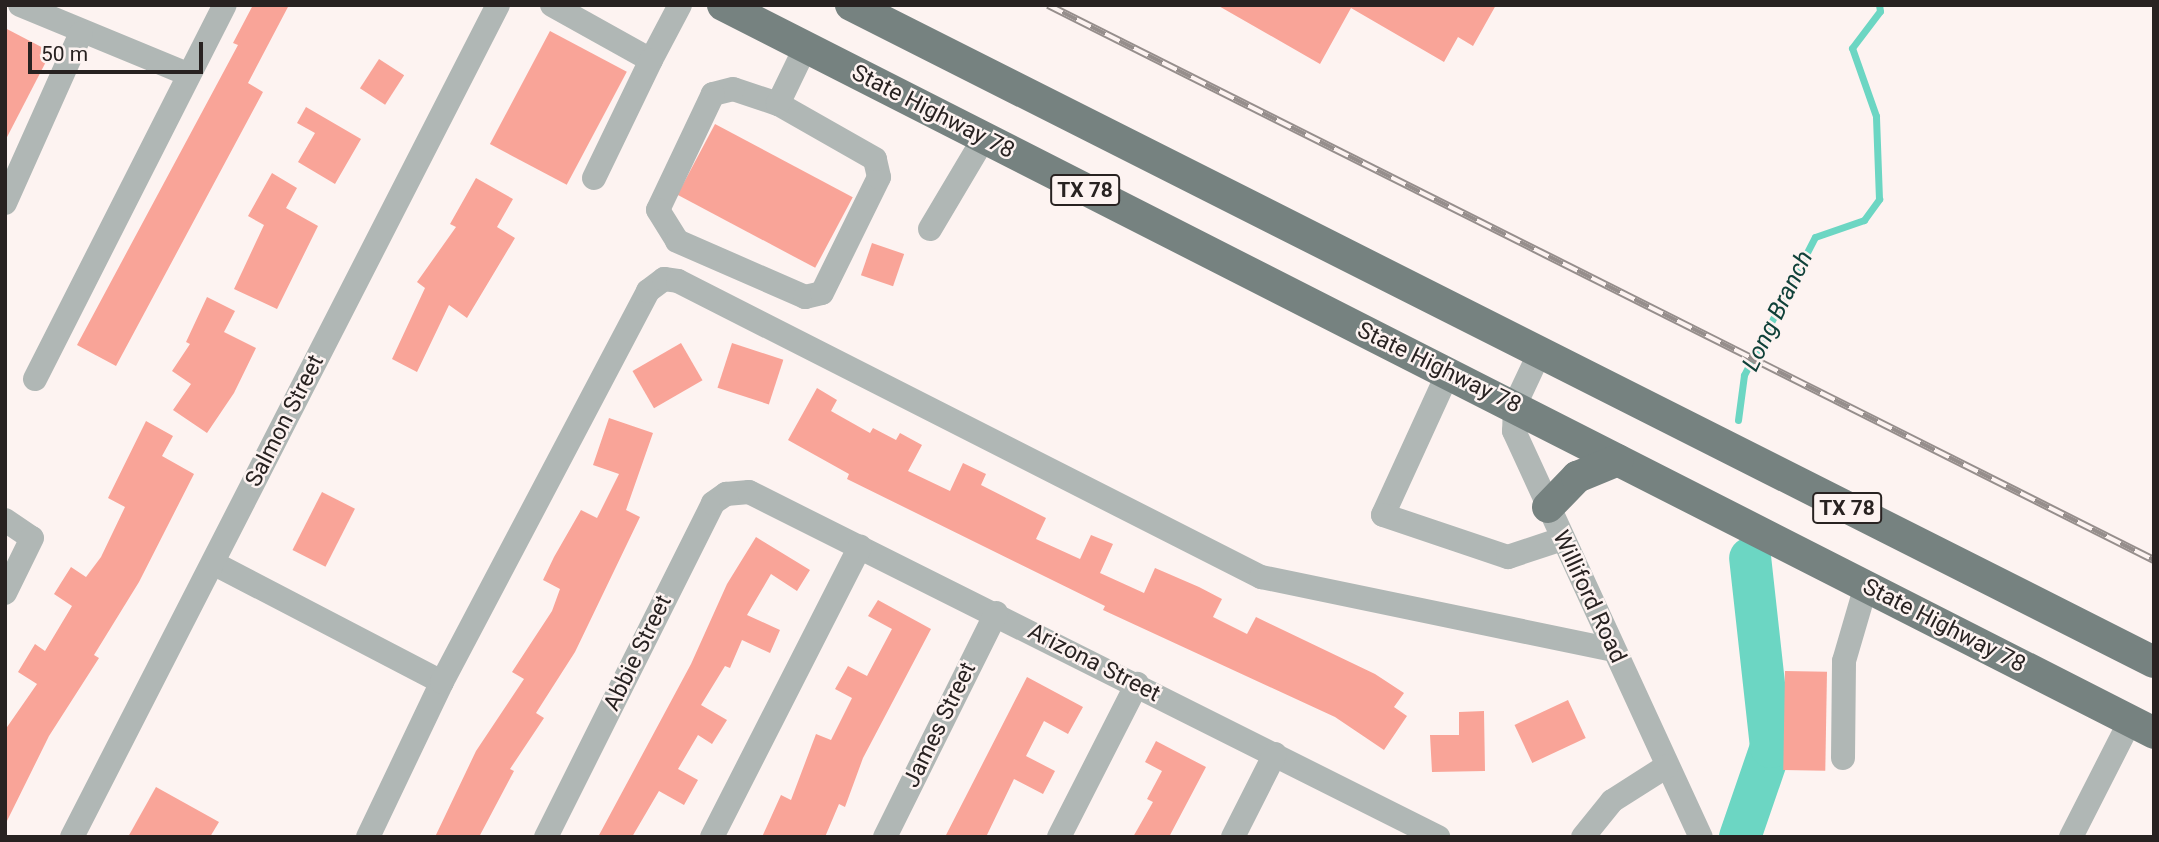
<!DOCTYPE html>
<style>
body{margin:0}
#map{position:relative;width:2159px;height:842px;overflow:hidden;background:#fdf3f1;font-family:Roboto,sans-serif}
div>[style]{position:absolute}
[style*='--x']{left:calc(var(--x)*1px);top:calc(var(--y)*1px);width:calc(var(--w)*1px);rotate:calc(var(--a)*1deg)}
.stream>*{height:7px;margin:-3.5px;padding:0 3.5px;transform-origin:3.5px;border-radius:3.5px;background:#6cd6c3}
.river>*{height:42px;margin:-21px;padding:0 21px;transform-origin:21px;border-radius:21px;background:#6cd6c3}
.building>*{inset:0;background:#f9a498;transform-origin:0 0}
.minor>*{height:24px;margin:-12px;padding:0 12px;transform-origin:12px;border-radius:12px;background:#b0b7b5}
.major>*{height:32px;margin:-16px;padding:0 16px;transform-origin:16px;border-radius:16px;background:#768280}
.rail>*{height:8px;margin-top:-4px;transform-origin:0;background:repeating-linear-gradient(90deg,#fdf3f1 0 16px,#968e8c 0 32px);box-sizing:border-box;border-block:2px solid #968e8c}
span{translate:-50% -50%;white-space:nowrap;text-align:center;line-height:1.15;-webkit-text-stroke:5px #fdf3f1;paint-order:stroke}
.shield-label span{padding:2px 5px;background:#fdf3f1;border:2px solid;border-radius:5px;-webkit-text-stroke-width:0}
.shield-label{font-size:21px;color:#282221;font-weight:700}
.street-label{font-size:23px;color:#282221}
.water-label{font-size:24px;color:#104139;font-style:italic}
.frame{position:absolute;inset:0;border:7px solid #282221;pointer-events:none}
.scale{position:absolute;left:28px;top:42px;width:175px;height:32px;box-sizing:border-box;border:4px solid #282221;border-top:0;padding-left:9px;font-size:21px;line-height:24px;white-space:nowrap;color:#282221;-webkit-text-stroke:5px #fdf3f1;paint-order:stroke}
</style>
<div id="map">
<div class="stream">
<div style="--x:1738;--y:420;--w:45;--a:-82.4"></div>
<div style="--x:1744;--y:375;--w:155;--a:-62.8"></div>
<div style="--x:1815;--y:237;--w:52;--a:-19.1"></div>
<div style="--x:1864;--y:220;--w:26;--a:-54"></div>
<div style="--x:1879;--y:199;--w:83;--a:-92.1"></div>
<div style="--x:1876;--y:116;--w:72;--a:-109.4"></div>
<div style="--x:1852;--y:48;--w:46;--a:-52.9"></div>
<div style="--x:1880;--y:11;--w:6;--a:-99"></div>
</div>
<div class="river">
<div style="--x:1740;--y:837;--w:95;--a:-71"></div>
<div style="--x:1771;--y:747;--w:190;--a:-96.3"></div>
</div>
<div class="building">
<div style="clip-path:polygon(253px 5px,289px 5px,248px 83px,263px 92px,116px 366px,77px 345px,238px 45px,233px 43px)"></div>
<div style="clip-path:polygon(1217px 5px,1496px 5px,1473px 46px,1458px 37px,1444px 62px,1351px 8px,1320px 64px)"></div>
<div style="clip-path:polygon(5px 28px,51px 52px,5px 141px)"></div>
<div style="left:550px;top:31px;width:87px;height:128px;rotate:28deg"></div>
<div style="left:379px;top:59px;width:30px;height:35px;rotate:33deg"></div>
<div style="clip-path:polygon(306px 107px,361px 139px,335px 184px,298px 162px,315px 133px,297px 123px)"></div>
<div style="left:715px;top:124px;width:156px;height:80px;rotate:28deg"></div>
<div style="clip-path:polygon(272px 173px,297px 188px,286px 208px,318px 226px,277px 309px,234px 289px,264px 225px,248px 216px)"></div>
<div style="clip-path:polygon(476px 178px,513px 199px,497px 227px,515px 238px,467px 318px,449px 305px,417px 372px,392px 359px,425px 288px,417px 282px,456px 227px,450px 224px)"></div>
<div style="left:872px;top:243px;width:34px;height:34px;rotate:19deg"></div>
<div style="clip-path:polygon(207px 297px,235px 311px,224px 332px,256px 348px,234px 393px,207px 433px,173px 410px,191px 384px,172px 371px,190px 344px,186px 342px)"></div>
<div style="left:681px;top:343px;width:43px;height:56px;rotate:60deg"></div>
<div style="left:732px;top:343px;width:54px;height:47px;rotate:18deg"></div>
<div style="clip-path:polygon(817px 388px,837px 400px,831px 411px,870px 433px,873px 428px,896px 440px,900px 433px,922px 445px,908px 471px,950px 491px,963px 463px,986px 474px,981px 485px,1046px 518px,1036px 539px,1080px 559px,1091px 535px,1113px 544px,1100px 573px,1144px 593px,1155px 568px,1199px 587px,1222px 599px,1213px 617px,1247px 634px,1256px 617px,1375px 674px,1404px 693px,1394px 707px,1407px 716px,1384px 750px,1335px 717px,1103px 610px,1105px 606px,847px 479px,849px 474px,788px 440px)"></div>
<div style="clip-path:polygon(609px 418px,653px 433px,626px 510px,640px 517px,575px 652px,536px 713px,544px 718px,510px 769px,514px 771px,479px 837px,435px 837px,476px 751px,524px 679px,512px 672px,552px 611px,560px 589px,543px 580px,554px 557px,581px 510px,597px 518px,619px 474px,593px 465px)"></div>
<div style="clip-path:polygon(146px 421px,173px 436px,162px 456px,194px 474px,139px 582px,94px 655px,99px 658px,49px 736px,5px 825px,5px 730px,37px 684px,18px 672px,35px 644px,45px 651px,72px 606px,54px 594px,71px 567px,86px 577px,101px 557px,125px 507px,108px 498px)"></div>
<div style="left:322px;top:492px;width:37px;height:65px;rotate:27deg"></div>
<div style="clip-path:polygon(756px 537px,810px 570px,797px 591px,771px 574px,747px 615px,780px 630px,770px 653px,742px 640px,730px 668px,725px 666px,701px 705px,727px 720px,712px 744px,698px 735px,678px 769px,698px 780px,684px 805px,659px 791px,632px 837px,598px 837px,691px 664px,727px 584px)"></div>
<div style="clip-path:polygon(878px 600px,931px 629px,863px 758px,845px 807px,839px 804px,825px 837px,762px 837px,781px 795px,791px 800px,816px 734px,831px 740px,852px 698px,835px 689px,848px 666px,867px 676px,892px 629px,868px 616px)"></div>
<div style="left:1785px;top:671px;width:42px;height:99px;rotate:1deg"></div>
<div style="clip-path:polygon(1027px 677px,1083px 707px,1068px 734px,1044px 721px,1026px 756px,1055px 771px,1043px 794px,1014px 779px,986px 837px,945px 837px)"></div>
<div style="left:1568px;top:700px;width:42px;height:59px;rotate:65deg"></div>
<div style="clip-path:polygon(1484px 711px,1485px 771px,1432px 772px,1430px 735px,1459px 735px,1459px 712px)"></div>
<div style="clip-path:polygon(1156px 741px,1206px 767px,1169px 837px,1133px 837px,1153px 802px,1147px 799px,1162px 771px,1145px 762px)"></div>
<div style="clip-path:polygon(156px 787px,219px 822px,210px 837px,128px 837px)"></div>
</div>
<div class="minor">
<div style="--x:20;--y:5;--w:181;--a:22.4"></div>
<div style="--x:552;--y:5;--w:113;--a:29.1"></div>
<div style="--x:651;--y:60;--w:62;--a:-62.2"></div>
<div style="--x:778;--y:104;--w:47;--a:-161.6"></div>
<div style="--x:733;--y:89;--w:21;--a:166"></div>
<div style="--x:713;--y:94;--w:128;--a:115.4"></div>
<div style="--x:658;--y:210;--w:36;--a:58"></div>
<div style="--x:677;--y:241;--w:140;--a:23.6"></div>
<div style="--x:805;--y:297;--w:17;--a:-13"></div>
<div style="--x:822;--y:293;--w:129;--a:-63.8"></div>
<div style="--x:879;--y:177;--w:18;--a:-103"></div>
<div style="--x:875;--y:159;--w:112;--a:-150.4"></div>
<div style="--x:778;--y:104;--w:64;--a:-64.2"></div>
<div style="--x:594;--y:178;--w:131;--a:-64.2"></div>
<div style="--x:5;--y:203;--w:186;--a:-65.9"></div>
<div style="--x:930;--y:229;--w:106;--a:-59.3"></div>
<div style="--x:1539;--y:354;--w:56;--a:115.2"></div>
<div style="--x:1515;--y:405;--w:26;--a:92"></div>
<div style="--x:1514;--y:431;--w:447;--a:65.3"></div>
<div style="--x:1448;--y:373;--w:156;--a:114.6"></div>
<div style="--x:1383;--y:515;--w:132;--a:18.6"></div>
<div style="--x:1508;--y:557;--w:57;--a:-18.4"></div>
<div style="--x:35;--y:379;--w:419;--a:-63.1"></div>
<div style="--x:5;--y:520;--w:32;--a:34"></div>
<div style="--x:32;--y:538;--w:61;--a:116.1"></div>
<div style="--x:213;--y:563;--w:258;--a:27.5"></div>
<div style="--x:1843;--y:758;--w:97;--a:-89.4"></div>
<div style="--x:1844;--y:661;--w:78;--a:-73.7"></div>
<div style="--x:72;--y:837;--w:935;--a:-62.89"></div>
<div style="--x:368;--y:837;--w:172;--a:-64.5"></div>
<div style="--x:442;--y:682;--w:442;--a:-62.2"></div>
<div style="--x:648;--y:291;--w:20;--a:-37"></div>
<div style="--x:664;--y:279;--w:14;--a:8"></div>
<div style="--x:678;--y:281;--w:654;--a:26.92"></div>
<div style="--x:1261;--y:577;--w:360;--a:11.7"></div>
<div style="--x:546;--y:837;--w:373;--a:-63.4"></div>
<div style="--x:713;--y:503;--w:16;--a:-35"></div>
<div style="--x:726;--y:494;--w:23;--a:-5"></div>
<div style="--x:749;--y:492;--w:771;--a:26.6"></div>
<div style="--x:712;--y:837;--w:326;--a:-63"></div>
<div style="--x:885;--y:837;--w:250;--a:-63.6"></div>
<div style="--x:1059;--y:837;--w:172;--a:-63"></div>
<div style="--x:1233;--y:837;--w:93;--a:-63.2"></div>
<div style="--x:1583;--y:837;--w:46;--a:-51.1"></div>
<div style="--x:1612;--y:801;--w:65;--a:-32.5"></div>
<div style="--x:2071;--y:837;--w:130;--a:-63"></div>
</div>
<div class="major">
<div style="--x:723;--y:5;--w:1606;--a:26.96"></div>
<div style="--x:851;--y:5;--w:1459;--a:26.76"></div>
<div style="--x:1548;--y:507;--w:42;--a:-46"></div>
<div style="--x:1577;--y:477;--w:44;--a:-22.5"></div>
</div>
<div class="rail">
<div style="--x:1048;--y:5;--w:1237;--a:26.65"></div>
</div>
<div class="shield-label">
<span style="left:1085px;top:190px">TX 78</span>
<span style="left:1847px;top:508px">TX 78</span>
</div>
<div class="street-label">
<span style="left:933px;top:112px;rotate:27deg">State Highway 78</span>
<span style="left:1439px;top:368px;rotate:26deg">State Highway 78</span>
<span style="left:285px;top:421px;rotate:-63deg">Salmon Street</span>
<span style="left:1589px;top:597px;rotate:65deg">Williford Road</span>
<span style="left:1944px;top:626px;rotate:27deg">State Highway 78</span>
<span style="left:638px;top:653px;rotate:-64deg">Abbie Street</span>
<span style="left:1094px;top:663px;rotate:27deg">Arizona Street</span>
<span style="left:940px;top:725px;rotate:-64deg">James Street</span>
</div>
<div class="water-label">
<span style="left:1778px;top:311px;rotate:-64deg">Long Branch</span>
</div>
<div class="frame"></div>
<div class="scale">50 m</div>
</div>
